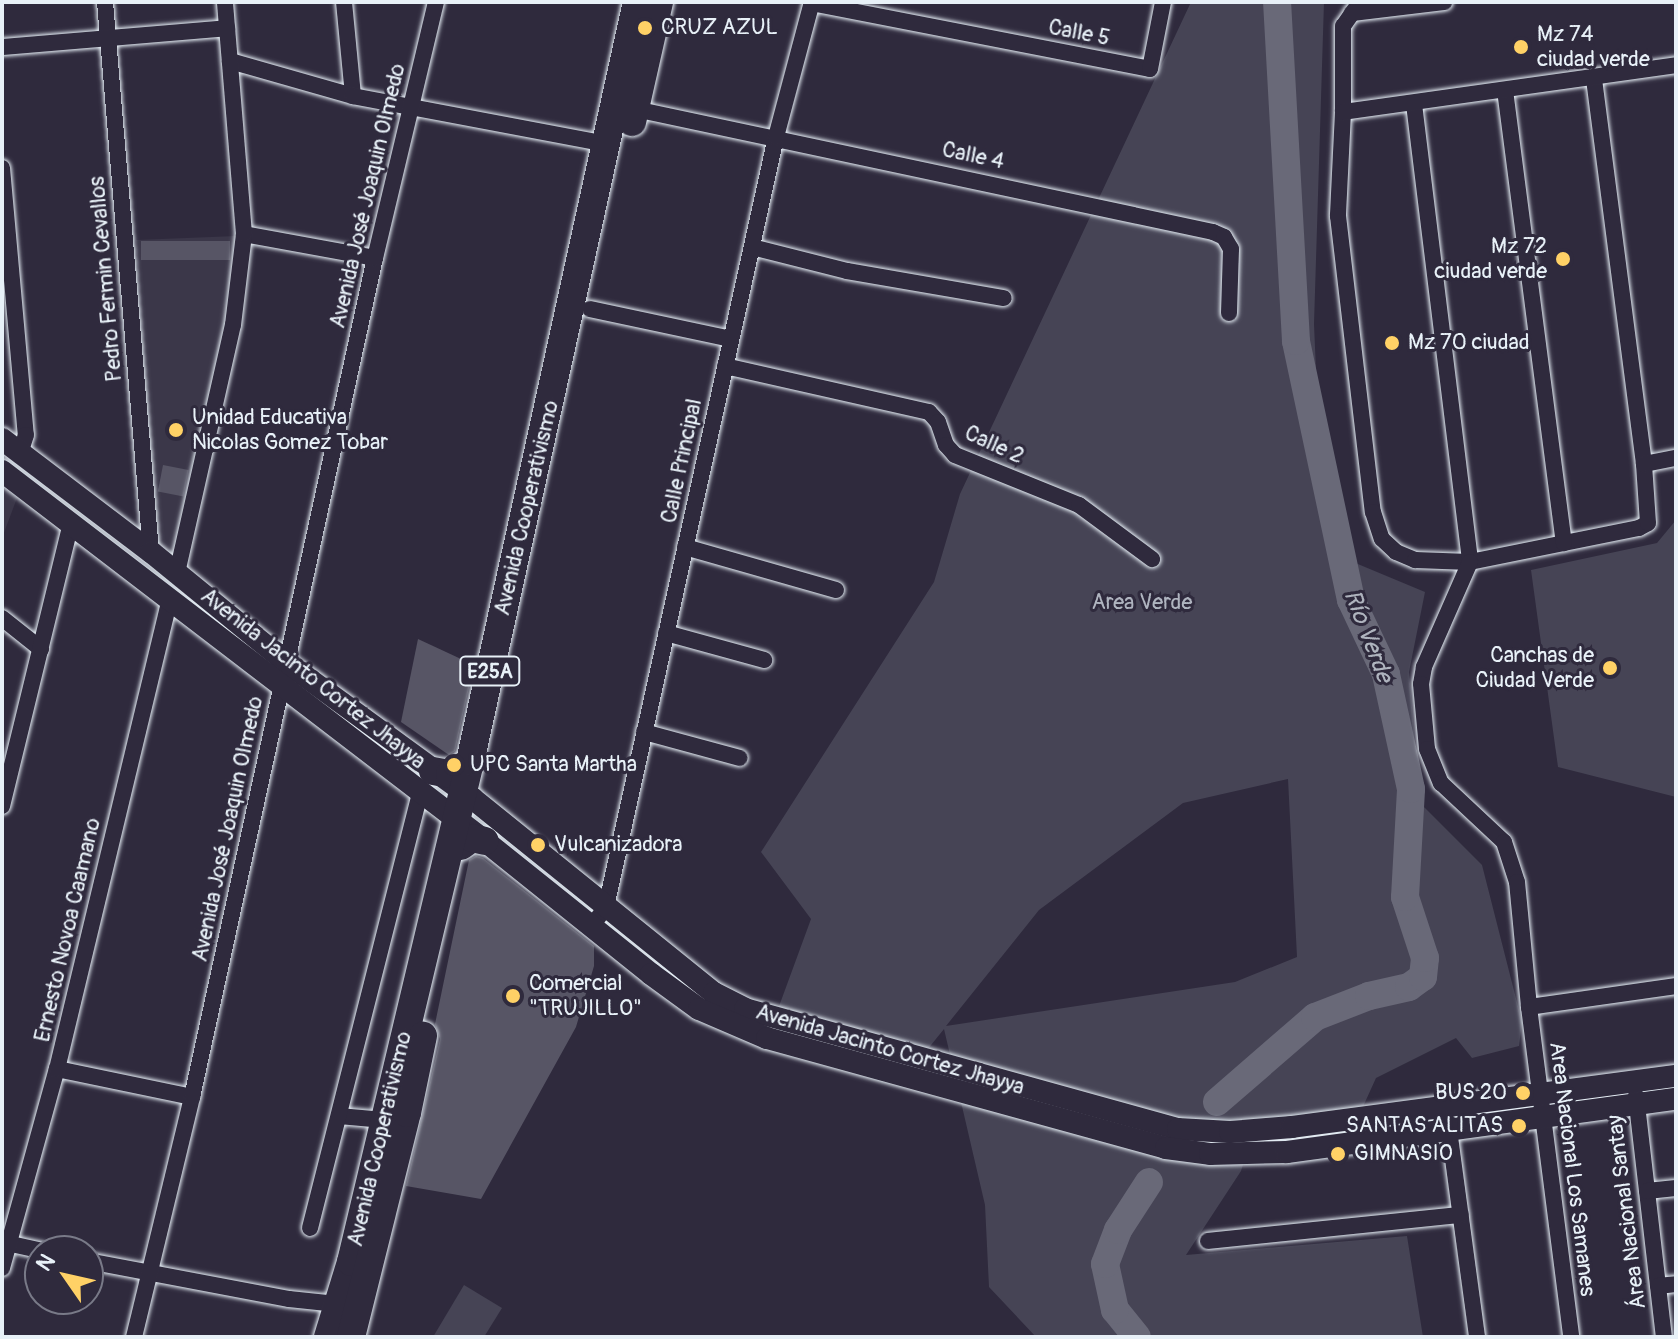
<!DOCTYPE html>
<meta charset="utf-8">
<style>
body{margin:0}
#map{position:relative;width:1678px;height:1339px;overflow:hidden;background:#2f2a3d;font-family:Pangolin,sans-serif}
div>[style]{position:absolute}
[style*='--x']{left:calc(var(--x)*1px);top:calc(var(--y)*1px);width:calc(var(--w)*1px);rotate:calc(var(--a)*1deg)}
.built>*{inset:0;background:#3b3749}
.green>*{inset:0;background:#464455}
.river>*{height:28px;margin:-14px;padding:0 14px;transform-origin:14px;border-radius:14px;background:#696978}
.building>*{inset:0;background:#575565;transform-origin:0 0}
.roads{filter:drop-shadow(0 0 2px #e8f1f8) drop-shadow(0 0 2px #e8f1f8)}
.street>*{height:16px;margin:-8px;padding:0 8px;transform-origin:8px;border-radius:8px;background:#2f2a3d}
.secondary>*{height:22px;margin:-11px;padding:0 11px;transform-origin:11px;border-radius:11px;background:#2f2a3d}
.highway>*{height:28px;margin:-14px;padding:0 14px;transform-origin:14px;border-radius:14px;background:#2f2a3d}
.dots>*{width:22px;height:22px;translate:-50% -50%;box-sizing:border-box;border:4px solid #2f2a3d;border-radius:50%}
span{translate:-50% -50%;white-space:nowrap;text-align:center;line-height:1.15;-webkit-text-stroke:6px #2f2a3d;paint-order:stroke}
.shield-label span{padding:2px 6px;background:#2f2a3d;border:2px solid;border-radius:6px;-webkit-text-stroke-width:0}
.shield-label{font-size:20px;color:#e8f1f8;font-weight:700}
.poi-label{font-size:22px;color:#e8f1f8}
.left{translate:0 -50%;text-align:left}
.right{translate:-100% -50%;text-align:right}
.street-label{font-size:22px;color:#e8f1f8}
.park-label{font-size:22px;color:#afb4bf}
.water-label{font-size:24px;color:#afb4be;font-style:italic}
.frame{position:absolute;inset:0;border:4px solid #e8f1f8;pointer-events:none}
.north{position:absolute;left:24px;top:1235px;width:80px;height:80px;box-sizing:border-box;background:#2f2a3d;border:2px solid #797a88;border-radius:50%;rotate:304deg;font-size:22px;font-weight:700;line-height:32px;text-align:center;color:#e8f1f8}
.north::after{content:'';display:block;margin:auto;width:28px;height:36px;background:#ffd166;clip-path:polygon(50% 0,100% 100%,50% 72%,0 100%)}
</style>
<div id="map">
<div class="built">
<div style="clip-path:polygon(236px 236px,230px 312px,176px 554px,156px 548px,136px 240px)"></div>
<div style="clip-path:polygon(2px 486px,17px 498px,2px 538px)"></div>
</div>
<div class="green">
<div style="clip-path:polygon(evenodd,1191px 2px,1324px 2px,1314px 324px,1320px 463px,1341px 557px,1425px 592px,1409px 672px,1420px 803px,1482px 865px,1522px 1022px,1519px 1046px,1472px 1058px,1456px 1038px,1376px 1078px,1361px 1111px,1257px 1120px,1241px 1171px,1186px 1255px,1407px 1236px,1423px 1337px,1036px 1337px,989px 1287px,985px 1205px,944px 1029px,927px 1050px,778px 1009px,811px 919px,761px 852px,934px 582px,960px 494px,1191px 2px,1288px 779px,1297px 957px,1235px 982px,946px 1026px,1039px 910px,1183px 803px,1288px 779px)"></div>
<div style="clip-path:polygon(1676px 520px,1676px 797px,1558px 767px,1531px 570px,1657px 543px)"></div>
<div style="clip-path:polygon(464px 1285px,502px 1308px,484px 1337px,433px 1337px)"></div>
</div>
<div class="river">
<div style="--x:1217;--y:1102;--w:130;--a:-40.9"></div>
<div style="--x:1315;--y:1017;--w:58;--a:-21.3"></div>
<div style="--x:1369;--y:996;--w:41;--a:-12.7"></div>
<div style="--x:1409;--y:987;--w:17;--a:-36"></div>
<div style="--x:1423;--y:977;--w:19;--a:-84"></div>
<div style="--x:1425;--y:958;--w:64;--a:-108.2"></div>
<div style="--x:1405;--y:897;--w:108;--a:-86.8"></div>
<div style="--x:1411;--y:789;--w:118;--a:-102.3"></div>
<div style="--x:1386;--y:674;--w:82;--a:-115.3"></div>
<div style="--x:1351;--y:600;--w:265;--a:-102"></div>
<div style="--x:1296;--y:341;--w:340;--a:-93.2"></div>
<div style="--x:1137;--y:1337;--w:35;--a:-129"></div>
<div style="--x:1115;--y:1310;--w:47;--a:-102.3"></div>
<div style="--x:1105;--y:1264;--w:36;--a:-69"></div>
<div style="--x:1118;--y:1230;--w:57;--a:-57.1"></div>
</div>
<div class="building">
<div style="left:230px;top:241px;width:19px;height:89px;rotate:90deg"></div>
<div style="left:163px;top:465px;width:26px;height:27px;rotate:11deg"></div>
<div style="clip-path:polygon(418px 639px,474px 665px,455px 751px,449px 755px,401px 722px)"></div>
<div style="clip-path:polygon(476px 856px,483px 858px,594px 946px,594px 966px,576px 1027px,481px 1199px,406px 1186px,440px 1039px,435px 1024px,469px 860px)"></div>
</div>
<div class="roads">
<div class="street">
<div style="--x:105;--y:2;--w:552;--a:85.22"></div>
<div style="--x:344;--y:2;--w:94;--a:84.5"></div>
<div style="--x:1360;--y:2;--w:29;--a:125"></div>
<div style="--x:1343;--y:26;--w:86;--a:90"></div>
<div style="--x:1343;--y:112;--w:104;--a:92.8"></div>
<div style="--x:1338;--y:216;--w:298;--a:83.3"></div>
<div style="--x:1373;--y:512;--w:28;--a:72"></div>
<div style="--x:1382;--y:539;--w:19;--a:43"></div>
<div style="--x:1396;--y:552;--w:21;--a:23"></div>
<div style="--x:1415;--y:560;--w:55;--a:2.1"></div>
<div style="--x:1470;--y:562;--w:172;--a:-11.4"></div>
<div style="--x:1639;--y:528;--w:10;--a:-29"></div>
<div style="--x:1648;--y:523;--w:59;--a:-93.9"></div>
<div style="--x:1644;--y:464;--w:390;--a:-97.4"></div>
<div style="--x:811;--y:3;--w:345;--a:11"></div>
<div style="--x:1150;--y:69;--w:68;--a:-79"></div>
<div style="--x:1352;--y:13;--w:93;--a:-6.8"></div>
<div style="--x:2;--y:47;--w:226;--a:-4.8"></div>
<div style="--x:230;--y:61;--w:128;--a:15.9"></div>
<div style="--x:353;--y:96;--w:259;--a:10.7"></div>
<div style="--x:1505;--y:90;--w:457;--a:82.6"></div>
<div style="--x:1414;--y:104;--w:461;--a:83"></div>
<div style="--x:1470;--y:562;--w:115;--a:113.7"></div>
<div style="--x:1424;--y:667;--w:17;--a:100"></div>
<div style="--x:1421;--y:684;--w:65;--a:84.7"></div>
<div style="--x:1427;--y:749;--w:37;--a:68"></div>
<div style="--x:1441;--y:783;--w:86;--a:43.1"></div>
<div style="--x:1504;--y:842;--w:42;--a:72"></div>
<div style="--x:1517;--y:882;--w:126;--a:84.5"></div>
<div style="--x:1529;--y:1007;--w:333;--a:82.7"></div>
<div style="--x:635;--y:109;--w:591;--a:12.01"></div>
<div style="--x:1213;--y:232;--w:12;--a:24"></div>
<div style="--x:1224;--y:237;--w:14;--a:60"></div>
<div style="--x:1231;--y:249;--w:64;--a:91.8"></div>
<div style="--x:1343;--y:112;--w:336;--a:-8"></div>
<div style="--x:2;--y:168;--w:268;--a:84.9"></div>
<div style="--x:26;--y:435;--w:19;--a:108"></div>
<div style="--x:244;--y:234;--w:133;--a:10.4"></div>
<div style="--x:752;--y:247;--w:98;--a:14.2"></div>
<div style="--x:847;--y:271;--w:159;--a:9.8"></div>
<div style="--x:590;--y:309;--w:144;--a:12"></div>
<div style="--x:725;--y:366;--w:209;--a:12.7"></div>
<div style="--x:929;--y:412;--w:13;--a:48"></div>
<div style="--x:938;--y:422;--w:24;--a:71"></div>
<div style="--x:946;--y:445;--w:13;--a:48"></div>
<div style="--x:955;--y:455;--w:134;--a:22"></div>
<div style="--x:1079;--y:505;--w:91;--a:36.5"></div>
<div style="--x:1644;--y:464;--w:33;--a:-11"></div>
<div style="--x:685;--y:547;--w:157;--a:15.9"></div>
<div style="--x:177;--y:573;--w:254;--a:-77.3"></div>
<div style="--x:233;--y:325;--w:92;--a:-83.1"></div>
<div style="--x:244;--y:234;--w:233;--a:-94.7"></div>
<div style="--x:2;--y:618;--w:50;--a:38.5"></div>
<div style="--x:666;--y:633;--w:102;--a:15.4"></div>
<div style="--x:644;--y:732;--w:99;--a:15.2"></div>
<div style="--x:2;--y:806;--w:290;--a:-76.3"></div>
<div style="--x:591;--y:927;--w:25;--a:-53"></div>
<div style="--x:606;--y:907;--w:789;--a:-77.55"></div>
<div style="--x:776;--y:137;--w:140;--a:-75.1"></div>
<div style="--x:1529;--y:1007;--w:148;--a:-8.1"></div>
<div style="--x:57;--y:1069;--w:138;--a:11.7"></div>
<div style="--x:1636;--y:1096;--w:243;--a:83.4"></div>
<div style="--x:339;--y:1116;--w:45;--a:5.1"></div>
<div style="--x:1448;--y:1122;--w:217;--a:82.3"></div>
<div style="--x:1647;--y:1191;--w:29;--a:-6"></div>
<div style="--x:310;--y:1228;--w:448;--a:-75.8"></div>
<div style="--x:1208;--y:1241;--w:254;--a:-5.9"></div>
<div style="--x:2;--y:1242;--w:42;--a:12.4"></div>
<div style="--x:88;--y:1261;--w:205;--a:10.7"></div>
<div style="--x:289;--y:1299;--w:48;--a:5.9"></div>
<div style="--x:2;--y:1268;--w:206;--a:-74.6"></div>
<div style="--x:57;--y:1069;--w:483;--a:-76.5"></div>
<div style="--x:1658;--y:1286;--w:18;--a:-6"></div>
<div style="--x:134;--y:1337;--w:247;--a:-76.4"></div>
<div style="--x:192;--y:1097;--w:859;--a:-77.7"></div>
<div style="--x:375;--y:258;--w:263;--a:-76.6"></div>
</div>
<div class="secondary">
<div style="--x:2;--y:439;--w:187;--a:37.2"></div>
<div style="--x:151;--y:552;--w:176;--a:39.2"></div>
<div style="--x:287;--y:663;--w:229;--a:36.1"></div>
<div style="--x:472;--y:798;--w:311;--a:38.9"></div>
<div style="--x:714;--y:993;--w:35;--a:27"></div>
<div style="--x:745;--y:1009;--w:449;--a:15.5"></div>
<div style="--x:1178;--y:1129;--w:52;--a:3.3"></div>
<div style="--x:1230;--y:1132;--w:62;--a:-4.6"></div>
<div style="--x:1292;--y:1127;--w:387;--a:-7.6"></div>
<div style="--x:2;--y:471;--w:608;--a:37.45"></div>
<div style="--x:485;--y:841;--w:213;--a:38.7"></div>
<div style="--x:651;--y:974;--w:59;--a:36.1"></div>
<div style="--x:699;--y:1009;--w:74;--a:23.1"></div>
<div style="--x:767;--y:1038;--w:414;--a:15.4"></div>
<div style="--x:1166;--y:1148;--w:44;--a:7.8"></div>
<div style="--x:1210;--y:1154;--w:77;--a:-1.5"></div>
<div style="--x:1287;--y:1152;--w:393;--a:-7.8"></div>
</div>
<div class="highway">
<div style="--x:632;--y:122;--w:123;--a:-77.3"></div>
<div style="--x:433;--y:771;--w:17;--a:10"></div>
<div style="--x:450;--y:774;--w:23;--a:-31"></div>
<div style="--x:461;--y:846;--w:14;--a:-36"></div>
<div style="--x:472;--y:838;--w:13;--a:13"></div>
<div style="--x:328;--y:1337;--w:78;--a:-73"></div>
<div style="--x:351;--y:1262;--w:514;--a:-76.61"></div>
<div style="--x:470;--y:762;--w:778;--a:-77.61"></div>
<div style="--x:351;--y:1337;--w:231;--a:-76"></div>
<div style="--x:407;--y:1113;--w:79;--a:-78.3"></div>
</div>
</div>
<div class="dots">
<div style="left:645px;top:28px;background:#ffd166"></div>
<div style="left:1521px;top:47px;background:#ffd166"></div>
<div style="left:1563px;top:259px;background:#ffd166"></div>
<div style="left:1392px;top:343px;background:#ffd166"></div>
<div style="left:176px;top:430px;background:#ffd166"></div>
<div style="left:1610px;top:668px;background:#ffd166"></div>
<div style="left:454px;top:765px;background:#ffd166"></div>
<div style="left:538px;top:845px;background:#ffd166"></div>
<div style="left:513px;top:996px;background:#ffd166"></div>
<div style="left:1523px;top:1093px;background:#ffd166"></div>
<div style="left:1519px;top:1126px;background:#ffd166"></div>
<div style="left:1338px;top:1154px;background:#ffd166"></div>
</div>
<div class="shield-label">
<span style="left:490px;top:671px">E25A</span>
</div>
<div class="poi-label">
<span class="left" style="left:661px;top:28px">CRUZ AZUL</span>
<span class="left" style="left:1537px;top:47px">Mz 74<br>ciudad verde</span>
<span class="right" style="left:1547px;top:259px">Mz 72<br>ciudad verde</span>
<span class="left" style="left:1408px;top:343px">Mz 70 ciudad</span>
<span class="left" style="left:192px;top:430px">Unidad Educativa<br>Nicolas Gomez Tobar</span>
<span class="right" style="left:1594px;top:668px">Canchas de<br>Ciudad Verde</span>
<span class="left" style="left:470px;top:765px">UPC Santa Martha</span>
<span class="left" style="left:554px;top:845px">Vulcanizadora</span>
<span class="left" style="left:529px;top:996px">Comercial<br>"TRUJILLO"</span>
<span class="right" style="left:1507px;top:1093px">BUS 20</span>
<span class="right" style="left:1503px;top:1126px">SANTAS ALITAS</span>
<span class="left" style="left:1354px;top:1154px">GIMNASIO</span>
</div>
<div class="street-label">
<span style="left:1079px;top:33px;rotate:11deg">Calle 5</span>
<span style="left:973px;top:156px;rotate:12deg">Calle 4</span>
<span style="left:368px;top:196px;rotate:-77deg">Avenida José Joaquin Olmedo</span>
<span style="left:106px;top:279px;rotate:-95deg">Pedro Fermin Cevallos</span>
<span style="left:994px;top:445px;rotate:25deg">Calle 2</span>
<span style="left:682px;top:461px;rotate:-78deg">Calle Principal</span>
<span style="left:527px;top:508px;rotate:-77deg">Avenida Cooperativismo</span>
<span style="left:313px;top:679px;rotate:38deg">Avenida Jacinto Cortez Jhayya</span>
<span style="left:228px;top:829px;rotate:-78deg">Avenida José Joaquin Olmedo</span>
<span style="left:68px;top:930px;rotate:-77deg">Ernesto Novoa Caamano</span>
<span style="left:890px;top:1050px;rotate:16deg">Avenida Jacinto Cortez Jhayya</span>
<span style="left:380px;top:1139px;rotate:-77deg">Avenida Cooperativismo</span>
<span style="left:1572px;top:1169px;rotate:83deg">Area Nacional Los Samanes</span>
<span style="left:1627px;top:1212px;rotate:-97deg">Área Nacional Santay</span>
</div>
<div class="park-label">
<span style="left:1142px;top:603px">Area Verde</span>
</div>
<div class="water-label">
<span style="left:1368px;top:636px;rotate:69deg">Río Verde</span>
</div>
<div class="frame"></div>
<div class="north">N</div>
</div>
